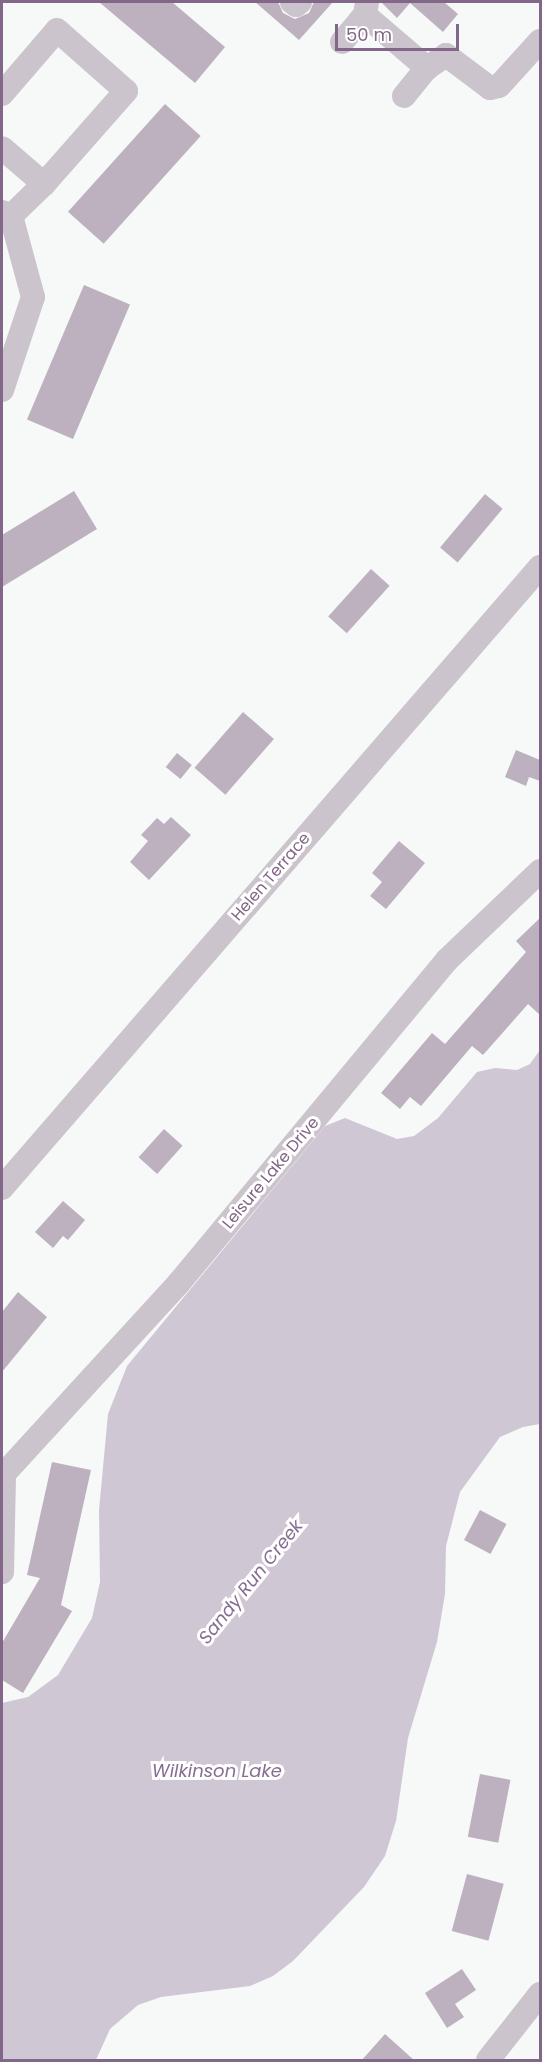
<!DOCTYPE html>
<style>
body{margin:0}
#map{position:relative;width:542px;height:2062px;overflow:hidden;background:#f6f9f7;font-family:Poppins,sans-serif}
div>[style]{position:absolute}
[style*='--x']{left:calc(var(--x)*1px);top:calc(var(--y)*1px);width:calc(var(--w)*1px);rotate:calc(var(--a)*1deg)}
.water>*{inset:0;background:#d0c7d4}
.building>*{inset:0;background:#bdb1bf;transform-origin:0 0}
.minor>*{height:24px;margin:-12px;padding:0 12px;transform-origin:12px;border-radius:12px;background:#cbc4cc}
span{translate:-50% -50%;white-space:nowrap;text-align:center;line-height:1.15;-webkit-text-stroke:6px #fff;paint-order:stroke}
.street-label{font-size:16px;color:#836788}
.water-label{font-size:18px;color:#866e92;font-style:italic}
.frame{position:absolute;inset:0;border:3px solid #836788;pointer-events:none}
.scale{position:absolute;left:335px;top:24px;width:124px;height:27px;box-sizing:border-box;border:3px solid #836788;border-top:0;padding-left:8px;font-size:18px;line-height:21px;white-space:nowrap;color:#836788;-webkit-text-stroke:4px #fff;paint-order:stroke}
</style>
<div id="map">
<div class="water">
<div style="clip-path:polygon(540px 1050px,540px 1424px,523px 1427px,500px 1437px,460px 1492px,446px 1546px,445px 1594px,437px 1642px,408px 1738px,396px 1821px,385px 1856px,364px 1887px,293px 1961px,273px 1976px,250px 1986px,161px 1997px,138px 2005px,110px 2029px,96px 2060px,2px 2060px,2px 1703px,28px 1697px,58px 1675px,92px 1618px,100px 1582px,99px 1510px,108px 1414px,127px 1366px,325px 1126px,345px 1118px,397px 1139px,414px 1136px,438px 1118px,477px 1072px,495px 1068px,517px 1070px,530px 1064px)"></div>
</div>
<div class="building">
<div style="clip-path:polygon(99px 2px,172px 2px,225px 47px,195px 83px)"></div>
<div style="clip-path:polygon(255px 2px,278px 2px,283px 13px,295px 19px,309px 13px,314px 2px,333px 2px,299px 40px)"></div>
<div style="clip-path:polygon(381px 2px,444px 2px,458px 14px,443px 32px,410px 3px,397px 18px)"></div>
<div style="left:165px;top:104px;width:48px;height:145px;rotate:42deg"></div>
<div style="left:84px;top:285px;width:50px;height:146px;rotate:23deg"></div>
<div style="clip-path:polygon(74px 491px,97px 529px,2px 587px,2px 535px)"></div>
<div style="left:485px;top:494px;width:23px;height:70px;rotate:40deg"></div>
<div style="left:371px;top:569px;width:25px;height:64px;rotate:42deg"></div>
<div style="left:243px;top:712px;width:41px;height:74px;rotate:41deg"></div>
<div style="clip-path:polygon(516px 750px,540px 760px,540px 781px,529px 777px,526px 786px,505px 777px)"></div>
<div style="left:177px;top:753px;width:19px;height:18px;rotate:39deg"></div>
<div style="clip-path:polygon(171px 817px,191px 835px,149px 880px,130px 862px,148px 841px,141px 835px,157px 818px,164px 824px)"></div>
<div style="clip-path:polygon(399px 841px,425px 863px,386px 909px,370px 896px,382px 882px,372px 873px)"></div>
<div style="clip-path:polygon(540px 918px,540px 1015px,528px 1004px,483px 1055px,472px 1046px,421px 1106px,410px 1097px,400px 1109px,381px 1093px,432px 1033px,445px 1044px,526px 952px,516px 941px)"></div>
<div style="left:164px;top:1129px;width:25px;height:38px;rotate:42deg"></div>
<div style="clip-path:polygon(63px 1201px,85px 1220px,68px 1240px,63px 1236px,53px 1248px,35px 1232px)"></div>
<div style="clip-path:polygon(18px 1292px,47px 1317px,2px 1372px,2px 1312px)"></div>
<div style="clip-path:polygon(52px 1462px,91px 1470px,61px 1605px,72px 1611px,23px 1693px,2px 1680px,2px 1643px,40px 1578px,27px 1575px)"></div>
<div style="left:480px;top:1510px;width:30px;height:34px;rotate:28deg"></div>
<div style="left:480px;top:1774px;width:31px;height:64px;rotate:11deg"></div>
<div style="left:467px;top:1874px;width:38px;height:59px;rotate:15deg"></div>
<div style="clip-path:polygon(462px 1969px,476px 1990px,455px 2004px,464px 2017px,447px 2028px,425px 1993px)"></div>
<div style="clip-path:polygon(385px 2034px,415px 2061px,361px 2061px)"></div>
</div>
<div class="minor">
<div style="--x:292;--y:2;--w:5;--a:37"></div>
<div style="--x:296;--y:5;--w:5;--a:-37"></div>
<div style="--x:365;--y:15;--w:82;--a:40.5"></div>
<div style="--x:342;--y:42;--w:35;--a:-50"></div>
<div style="--x:365;--y:15;--w:13;--a:-81"></div>
<div style="--x:2;--y:94;--w:84;--a:-49.3"></div>
<div style="--x:57;--y:30;--w:92;--a:41.5"></div>
<div style="--x:126;--y:91;--w:124;--a:131.4"></div>
<div style="--x:44;--y:184;--w:55;--a:-139.4"></div>
<div style="--x:404;--y:96;--w:36;--a:-51"></div>
<div style="--x:427;--y:68;--w:23;--a:-34"></div>
<div style="--x:446;--y:55;--w:55;--a:36.9"></div>
<div style="--x:490;--y:88;--w:9;--a:-13"></div>
<div style="--x:499;--y:86;--w:61;--a:-47.7"></div>
<div style="--x:2;--y:212;--w:10;--a:24"></div>
<div style="--x:11;--y:216;--w:84;--a:74.8"></div>
<div style="--x:33;--y:297;--w:98;--a:108.4"></div>
<div style="--x:11;--y:216;--w:46;--a:-44.1"></div>
<div style="--x:2;--y:1188;--w:822;--a:-49.1"></div>
<div style="--x:2;--y:1476;--w:260;--a:-47.5"></div>
<div style="--x:178;--y:1284;--w:421;--a:-50.3"></div>
<div style="--x:447;--y:960;--w:129;--a:-43.7"></div>
<div style="--x:2;--y:1572;--w:98;--a:-88.8"></div>
<div style="--x:488;--y:2060;--w:84;--a:-51.8"></div>
</div>
<div class="street-label">
<span style="left:271px;top:877px;rotate:-49deg">Helen Terrace</span>
<span style="left:271px;top:1173px;rotate:-50deg">Leisure Lake Drive</span>
</div>
<div class="water-label">
<span style="left:251px;top:1582px;rotate:-51deg">Sandy Run Creek</span>
<span style="left:217px;top:1771px">Wilkinson Lake</span>
</div>
<div class="frame"></div>
<div class="scale">50 m</div>
</div>
